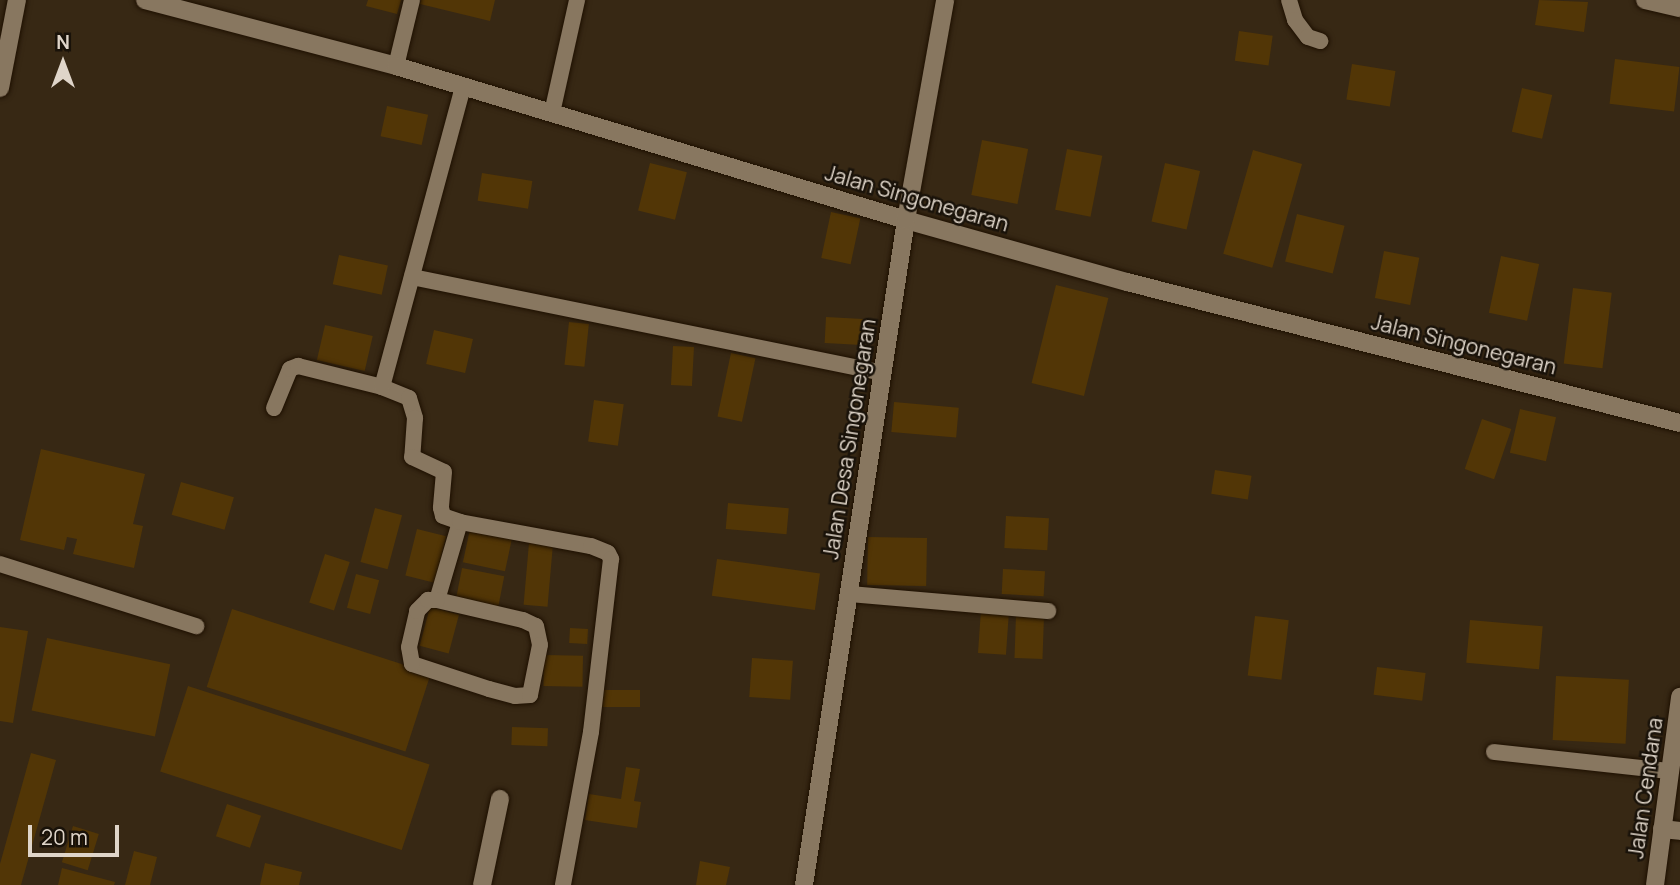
<!DOCTYPE html>
<style>
body{margin:0}
#map{position:relative;width:1680px;height:885px;overflow:hidden;background:#372814;font-family:Manrope,sans-serif}
div>[style]{position:absolute}
[style*='--x']{left:calc(var(--x)*1px);top:calc(var(--y)*1px);width:calc(var(--w)*1px);rotate:calc(var(--a)*1deg)}
.building>*{inset:0;background:#523606;transform-origin:0 0}
.roads{filter:drop-shadow(0 0 2px #1e1000) drop-shadow(0 0 2px #1e1000)}
.lane>*{height:16px;margin:-8px;padding:0 8px;transform-origin:8px;border-radius:8px;background:#887760}
.street>*{height:18px;margin:-9px;padding:0 9px;transform-origin:9px;border-radius:9px;background:#887760}
.secondary>*{height:18px;margin:-9px;padding:0 9px;transform-origin:9px;border-radius:9px;background:#887760}
span{translate:-50% -50%;white-space:nowrap;text-align:center;line-height:1.15;-webkit-text-stroke:5px #191209;paint-order:stroke}
.street-label{font-size:21px;color:#dfd5c9}
.north{position:absolute;left:28px;top:28px;width:70px;height:70px;-webkit-text-stroke:5px #191209;paint-order:stroke;rotate:0deg;font-size:19px;font-weight:700;line-height:28px;text-align:center;color:#dfd5c9}
.north::after{content:'';display:block;margin:auto;width:24px;height:32px;background:#dfd5c9;clip-path:polygon(50% 0,100% 100%,50% 72%,0 100%)}
.scale{position:absolute;left:28px;top:825px;width:91px;height:32px;box-sizing:border-box;border:4px solid #dfd5c9;border-top:0;padding-left:9px;font-size:21px;line-height:24px;white-space:nowrap;color:#dfd5c9;-webkit-text-stroke:5px #191209;paint-order:stroke}
</style>
<div id="map">
<div class="building">
<div style="clip-path:polygon(368px 0,401px 0,397px 14px,366px 6px)"></div>
<div style="clip-path:polygon(421px 0,495px 0,490px 21px,420px 4px)"></div>
<div style="clip-path:polygon(1539px 0,1588px 2px,1584px 32px,1535px 25px)"></div>
<div style="left:1239px;top:31px;width:34px;height:30px;rotate:8deg"></div>
<div style="left:1615px;top:59px;width:65px;height:45px;rotate:7deg"></div>
<div style="left:1352px;top:64px;width:44px;height:36px;rotate:9deg"></div>
<div style="left:1522px;top:88px;width:31px;height:45px;rotate:13deg"></div>
<div style="left:387px;top:106px;width:42px;height:31px;rotate:12deg"></div>
<div style="left:982px;top:140px;width:47px;height:56px;rotate:11deg"></div>
<div style="left:1067px;top:149px;width:36px;height:62px;rotate:11deg"></div>
<div style="left:1253px;top:150px;width:51px;height:108px;rotate:16deg"></div>
<div style="left:650px;top:163px;width:38px;height:49px;rotate:14deg"></div>
<div style="left:1165px;top:163px;width:36px;height:60px;rotate:13deg"></div>
<div style="left:482px;top:173px;width:51px;height:28px;rotate:9deg"></div>
<div style="left:831px;top:212px;width:30px;height:47px;rotate:12deg"></div>
<div style="left:1297px;top:214px;width:49px;height:49px;rotate:14deg"></div>
<div style="left:1384px;top:251px;width:36px;height:48px;rotate:11deg"></div>
<div style="left:339px;top:255px;width:50px;height:30px;rotate:12deg"></div>
<div style="left:1501px;top:256px;width:39px;height:58px;rotate:12deg"></div>
<div style="left:1056px;top:285px;width:54px;height:101px;rotate:14deg"></div>
<div style="left:1573px;top:288px;width:39px;height:76px;rotate:7deg"></div>
<div style="left:826px;top:317px;width:37px;height:26px;rotate:3deg"></div>
<div style="left:569px;top:322px;width:20px;height:43px;rotate:6deg"></div>
<div style="left:325px;top:325px;width:49px;height:36px;rotate:13deg"></div>
<div style="left:434px;top:330px;width:40px;height:35px;rotate:13deg"></div>
<div style="left:673px;top:346px;width:21px;height:39px;rotate:3deg"></div>
<div style="left:731px;top:353px;width:25px;height:65px;rotate:12deg"></div>
<div style="left:594px;top:400px;width:30px;height:42px;rotate:8deg"></div>
<div style="left:894px;top:402px;width:65px;height:30px;rotate:5deg"></div>
<div style="left:1520px;top:409px;width:37px;height:45px;rotate:13deg"></div>
<div style="left:1482px;top:419px;width:31px;height:53px;rotate:19deg"></div>
<div style="clip-path:polygon(41px 449px,145px 474px,133px 524px,143px 526px,134px 568px,73px 554px,77px 539px,67px 537px,64px 550px,20px 540px)"></div>
<div style="left:1215px;top:470px;width:37px;height:24px;rotate:9deg"></div>
<div style="left:181px;top:482px;width:55px;height:34px;rotate:16deg"></div>
<div style="left:728px;top:503px;width:61px;height:26px;rotate:5deg"></div>
<div style="left:375px;top:508px;width:28px;height:56px;rotate:15deg"></div>
<div style="left:1006px;top:516px;width:43px;height:32px;rotate:3deg"></div>
<div style="left:417px;top:529px;width:30px;height:48px;rotate:14deg"></div>
<div style="left:470px;top:529px;width:43px;height:34px;rotate:12deg"></div>
<div style="left:868px;top:537px;width:59px;height:48px;rotate:1deg"></div>
<div style="left:529px;top:543px;width:24px;height:62px;rotate:5deg"></div>
<div style="left:325px;top:554px;width:26px;height:51px;rotate:18deg"></div>
<div style="left:717px;top:559px;width:104px;height:37px;rotate:8deg"></div>
<div style="left:462px;top:568px;width:43px;height:34px;rotate:11deg"></div>
<div style="left:1003px;top:569px;width:42px;height:25px;rotate:3deg"></div>
<div style="left:356px;top:574px;width:24px;height:35px;rotate:15deg"></div>
<div style="left:430px;top:607px;width:30px;height:40px;rotate:15deg"></div>
<div style="left:232px;top:609px;width:209px;height:82px;rotate:18deg"></div>
<div style="left:981px;top:610px;width:28px;height:43px;rotate:4deg"></div>
<div style="left:1016px;top:615px;width:28px;height:43px;rotate:2deg"></div>
<div style="left:1255px;top:616px;width:34px;height:60px;rotate:7deg"></div>
<div style="left:1470px;top:620px;width:73px;height:43px;rotate:5deg"></div>
<div style="clip-path:polygon(0 627px,28px 631px,13px 723px,0 721px)"></div>
<div style="left:570px;top:628px;width:18px;height:15px;rotate:3deg"></div>
<div style="left:47px;top:638px;width:126px;height:74px;rotate:12deg"></div>
<div style="left:544px;top:655px;width:39px;height:31px;rotate:1deg"></div>
<div style="left:752px;top:658px;width:41px;height:39px;rotate:4deg"></div>
<div style="left:1377px;top:667px;width:49px;height:28px;rotate:7deg"></div>
<div style="left:1556px;top:676px;width:73px;height:64px;rotate:3deg"></div>
<div style="left:188px;top:686px;width:254px;height:90px;rotate:18deg"></div>
<div style="left:602px;top:690px;width:38px;height:17px"></div>
<div style="left:512px;top:727px;width:36px;height:18px;rotate:2deg"></div>
<div style="clip-path:polygon(31px 753px,56px 760px,21px 885px,0 885px,0 864px)"></div>
<div style="clip-path:polygon(626px 767px,640px 769px,634px 801px,641px 802px,637px 828px,585px 820px,589px 794px,621px 799px)"></div>
<div style="left:227px;top:804px;width:36px;height:34px;rotate:19deg"></div>
<div style="left:73px;top:826px;width:27px;height:38px;rotate:17deg"></div>
<div style="clip-path:polygon(134px 851px,157px 857px,150px 885px,125px 885px)"></div>
<div style="clip-path:polygon(700px 861px,730px 867px,726px 885px,696px 885px)"></div>
<div style="clip-path:polygon(265px 863px,302px 872px,299px 885px,260px 885px)"></div>
<div style="clip-path:polygon(62px 868px,115px 882px,114px 885px,58px 885px)"></div>
</div>
<div class="roads">
<div class="lane">
<div style="--x:1289;--y:0;--w:21;--a:73"></div>
<div style="--x:1295;--y:20;--w:21;--a:53"></div>
<div style="--x:1308;--y:37;--w:13;--a:18"></div>
<div style="--x:396;--y:66;--w:68;--a:-76.4"></div>
<div style="--x:552;--y:113;--w:116;--a:-77.5"></div>
<div style="--x:412;--y:277;--w:480;--a:11.5"></div>
<div style="--x:382;--y:387;--w:29;--a:22"></div>
<div style="--x:409;--y:398;--w:21;--a:73"></div>
<div style="--x:415;--y:418;--w:39;--a:94"></div>
<div style="--x:412;--y:457;--w:35;--a:25"></div>
<div style="--x:444;--y:472;--w:36;--a:95"></div>
<div style="--x:441;--y:508;--w:8;--a:76"></div>
<div style="--x:443;--y:516;--w:18;--a:19"></div>
<div style="--x:460;--y:522;--w:81;--a:106.4"></div>
<div style="--x:437;--y:600;--w:88;--a:13.1"></div>
<div style="--x:523;--y:620;--w:14;--a:25"></div>
<div style="--x:536;--y:626;--w:19;--a:78"></div>
<div style="--x:540;--y:645;--w:51;--a:101.3"></div>
<div style="--x:530;--y:695;--w:15;--a:176"></div>
<div style="--x:515;--y:696;--w:27;--a:-165"></div>
<div style="--x:489;--y:689;--w:81;--a:-162"></div>
<div style="--x:412;--y:664;--w:17;--a:-100"></div>
<div style="--x:409;--y:647;--w:37;--a:-77"></div>
<div style="--x:417;--y:611;--w:16;--a:-45"></div>
<div style="--x:428;--y:600;--w:9;--a:0"></div>
<div style="--x:274;--y:408;--w:42;--a:-67.7"></div>
<div style="--x:290;--y:369;--w:9;--a:-21"></div>
<div style="--x:298;--y:366;--w:87;--a:14"></div>
<div style="--x:382;--y:387;--w:312;--a:-74.9"></div>
<div style="--x:460;--y:522;--w:133;--a:10.4"></div>
<div style="--x:591;--y:546;--w:18;--a:22"></div>
<div style="--x:608;--y:553;--w:7;--a:63"></div>
<div style="--x:611;--y:559;--w:174;--a:96.6"></div>
<div style="--x:591;--y:732;--w:156;--a:100.4"></div>
<div style="--x:0;--y:564;--w:206;--a:17.6"></div>
<div style="--x:849;--y:594;--w:200;--a:4.9"></div>
<div style="--x:1494;--y:752;--w:177;--a:6.2"></div>
</div>
<div class="street">
<div style="--x:145;--y:0;--w:260;--a:14.7"></div>
<div style="--x:396;--y:66;--w:533;--a:16.8"></div>
<div style="--x:906;--y:220;--w:230;--a:15.7"></div>
<div style="--x:1127;--y:282;--w:571;--a:14.3"></div>
<div style="--x:1645;--y:0;--w:36;--a:13"></div>
<div style="--x:1662;--y:829;--w:18;--a:6"></div>
<div style="--x:482;--y:885;--w:88;--a:-78.2"></div>
<div style="--x:804;--y:885;--w:673;--a:-81.28"></div>
<div style="--x:906;--y:220;--w:223;--a:-79.9"></div>
</div>
<div class="secondary">
<div style="--x:0;--y:88;--w:90;--a:-79.1"></div>
<div style="--x:1655;--y:885;--w:190;--a:-82.4"></div>
</div>
</div>
<div class="street-label">
<span style="left:917px;top:198px;rotate:16deg">Jalan Singonegaran</span>
<span style="left:1464px;top:344px;rotate:14deg">Jalan Singonegaran</span>
<span style="left:849px;top:439px;rotate:-81deg">Jalan Desa Singonegaran</span>
<span style="left:1645px;top:788px;rotate:-82deg">Jalan Cendana</span>
</div>
<div class="north">N</div>
<div class="scale">20 m</div>
</div>
